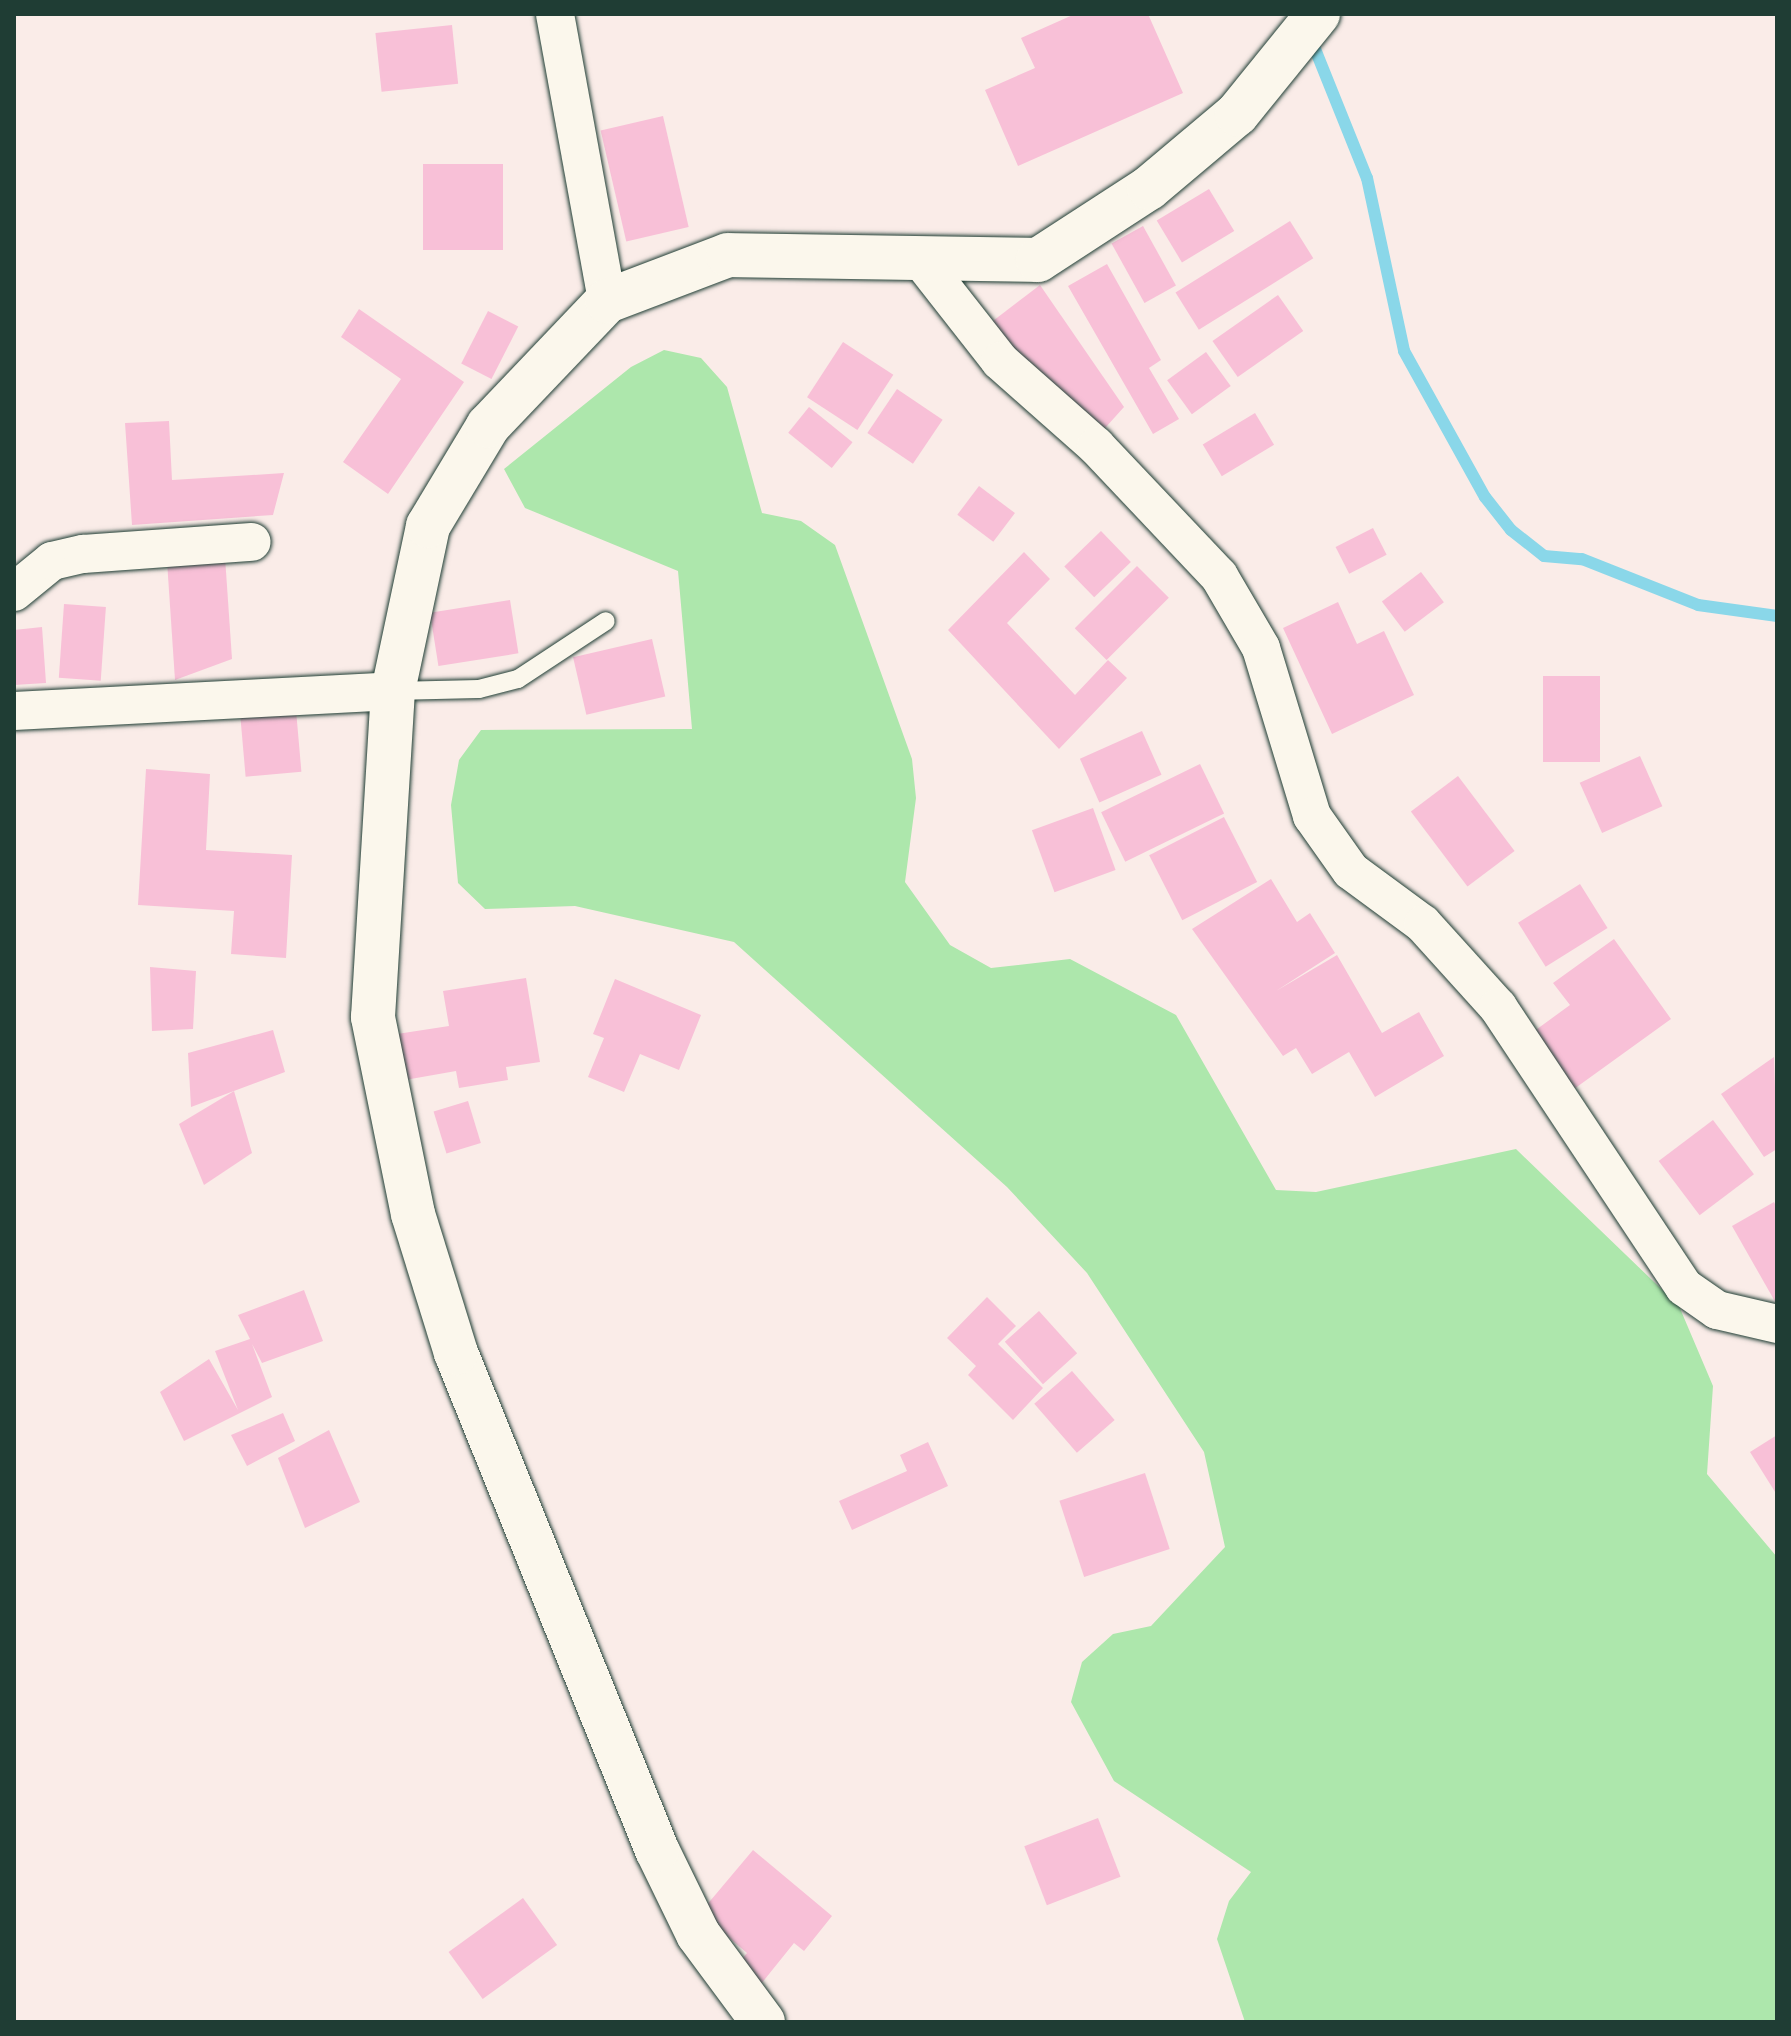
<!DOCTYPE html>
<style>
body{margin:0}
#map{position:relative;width:1791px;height:2036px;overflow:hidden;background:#faece8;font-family:Kalam,sans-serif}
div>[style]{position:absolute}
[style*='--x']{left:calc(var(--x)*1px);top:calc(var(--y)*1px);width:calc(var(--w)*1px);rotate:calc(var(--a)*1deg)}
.green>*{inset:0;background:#ade7ac}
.stream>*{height:12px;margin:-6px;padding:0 6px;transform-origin:6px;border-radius:6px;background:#8ad7e9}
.building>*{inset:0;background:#f8c0d7;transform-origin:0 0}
.roads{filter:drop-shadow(0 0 2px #1f3d34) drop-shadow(0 0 2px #1f3d34)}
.service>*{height:18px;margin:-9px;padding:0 9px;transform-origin:9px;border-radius:9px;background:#fbf7ec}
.minor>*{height:38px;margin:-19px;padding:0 19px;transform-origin:19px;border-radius:19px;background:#fbf7ec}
.primary>*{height:44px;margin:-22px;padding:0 22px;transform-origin:22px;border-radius:22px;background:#fbf7ec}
span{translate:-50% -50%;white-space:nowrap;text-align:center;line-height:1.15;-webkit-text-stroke:6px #fbf7ec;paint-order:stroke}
.frame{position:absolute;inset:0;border:16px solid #1f3d34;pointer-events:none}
</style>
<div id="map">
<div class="green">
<div style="clip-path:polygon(664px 350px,701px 358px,727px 387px,762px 513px,801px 521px,835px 545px,912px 759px,916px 798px,905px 882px,950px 945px,991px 968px,1070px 959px,1176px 1015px,1276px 1190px,1316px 1192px,1516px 1149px,1679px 1306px,1713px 1386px,1707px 1474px,1777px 1557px,1777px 2022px,1245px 2022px,1217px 1939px,1229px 1901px,1251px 1872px,1114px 1781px,1071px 1702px,1082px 1662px,1113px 1634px,1151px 1626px,1225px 1547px,1204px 1452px,1087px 1273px,1007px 1187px,734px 942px,575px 906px,485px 909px,458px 883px,451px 805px,459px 760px,481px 730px,692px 729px,678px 571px,525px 508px,504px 469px,631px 367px)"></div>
</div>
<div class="stream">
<div style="--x:1311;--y:39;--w:150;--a:68.1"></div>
<div style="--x:1367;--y:178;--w:177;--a:77.9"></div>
<div style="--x:1404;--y:351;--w:167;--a:61"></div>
<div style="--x:1485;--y:497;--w:42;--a:51.8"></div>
<div style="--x:1511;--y:530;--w:42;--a:38.2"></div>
<div style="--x:1544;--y:556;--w:38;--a:5"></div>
<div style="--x:1582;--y:559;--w:125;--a:21.6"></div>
<div style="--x:1698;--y:605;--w:80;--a:7.9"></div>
</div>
<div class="building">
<div style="clip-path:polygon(1075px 14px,1148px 14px,1183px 93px,1018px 166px,985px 90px,1035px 68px,1021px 38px)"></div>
<div style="left:452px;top:25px;width:59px;height:77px;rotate:84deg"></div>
<div style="left:663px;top:116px;width:114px;height:64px;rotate:77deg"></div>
<div style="left:423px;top:164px;width:80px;height:86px"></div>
<div style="left:1209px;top:189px;width:49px;height:61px;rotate:59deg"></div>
<div style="left:1290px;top:221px;width:44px;height:135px;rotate:58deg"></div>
<div style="left:1143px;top:226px;width:68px;height:36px;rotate:61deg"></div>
<div style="clip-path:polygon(1107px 264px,1161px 360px,1149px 368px,1179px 419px,1153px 434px,1068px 286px)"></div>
<div style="clip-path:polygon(1040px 285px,1124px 407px,1097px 437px,985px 327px)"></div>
<div style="left:1278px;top:295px;width:44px;height:80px;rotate:55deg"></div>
<div style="clip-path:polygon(359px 309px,464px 382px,388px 494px,343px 462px,401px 379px,341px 337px)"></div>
<div style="left:488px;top:311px;width:34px;height:59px;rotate:27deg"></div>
<div style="left:843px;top:342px;width:60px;height:66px;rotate:33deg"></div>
<div style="left:1206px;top:352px;width:42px;height:48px;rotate:54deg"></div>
<div style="left:897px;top:389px;width:55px;height:53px;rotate:34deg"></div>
<div style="left:809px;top:407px;width:56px;height:33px;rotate:39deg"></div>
<div style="left:1255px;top:413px;width:37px;height:61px;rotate:59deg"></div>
<div style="clip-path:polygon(169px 421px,172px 480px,284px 473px,273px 515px,132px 525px,125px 423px)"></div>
<div style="left:979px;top:486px;width:45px;height:36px;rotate:37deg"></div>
<div style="left:1373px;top:528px;width:30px;height:42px;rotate:63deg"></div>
<div style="left:1101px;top:531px;width:43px;height:51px;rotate:46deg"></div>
<div style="clip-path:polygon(1024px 552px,1050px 579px,1007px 623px,1075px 695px,1108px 660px,1127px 678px,1059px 749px,948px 630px)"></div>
<div style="clip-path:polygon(225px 557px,232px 659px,175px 680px,167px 561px)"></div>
<div style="left:1137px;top:566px;width:45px;height:88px;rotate:45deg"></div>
<div style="left:1421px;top:572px;width:38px;height:49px;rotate:53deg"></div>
<div style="left:510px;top:600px;width:54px;height:81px;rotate:81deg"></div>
<div style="clip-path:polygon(1338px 602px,1357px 644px,1384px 631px,1414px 695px,1332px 734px,1283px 628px)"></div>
<div style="left:64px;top:604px;width:42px;height:74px;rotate:4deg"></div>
<div style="clip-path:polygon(42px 627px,46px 683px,14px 685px,14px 630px)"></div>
<div style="left:652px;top:639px;width:59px;height:81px;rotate:77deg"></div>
<div style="left:1543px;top:676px;width:57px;height:86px"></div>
<div style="left:296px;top:710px;width:62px;height:56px;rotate:85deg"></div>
<div style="left:1142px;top:731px;width:48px;height:68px;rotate:66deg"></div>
<div style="left:1640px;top:756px;width:55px;height:66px;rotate:66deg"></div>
<div style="left:1200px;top:764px;width:55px;height:110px;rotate:64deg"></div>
<div style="clip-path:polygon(146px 769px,210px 774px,206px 850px,292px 855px,286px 958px,231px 954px,234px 911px,138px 905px)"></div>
<div style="left:1458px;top:776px;width:94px;height:59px;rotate:53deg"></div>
<div style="left:1093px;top:808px;width:66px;height:65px;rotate:70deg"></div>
<div style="left:1224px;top:817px;width:73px;height:84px;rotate:63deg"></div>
<div style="clip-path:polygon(1271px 879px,1297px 922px,1310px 913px,1335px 953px,1276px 991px,1337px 955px,1382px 1033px,1419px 1012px,1444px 1056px,1375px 1097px,1349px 1052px,1312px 1074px,1296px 1048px,1283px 1056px,1192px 929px)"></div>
<div style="left:1580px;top:884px;width:52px;height:73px;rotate:58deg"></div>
<div style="clip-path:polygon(1614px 939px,1671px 1019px,1574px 1089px,1533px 1032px,1570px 1005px,1553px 983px)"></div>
<div style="clip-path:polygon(150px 967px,196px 971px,193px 1029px,152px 1031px)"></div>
<div style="clip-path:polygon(526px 978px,540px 1062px,506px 1067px,508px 1080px,459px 1088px,456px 1071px,405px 1080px,397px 1034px,449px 1026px,443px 991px)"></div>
<div style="clip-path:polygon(615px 979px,701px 1015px,679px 1070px,640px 1054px,624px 1092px,588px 1077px,604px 1038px,593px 1034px)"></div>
<div style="clip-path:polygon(273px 1030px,285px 1072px,191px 1107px,188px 1053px)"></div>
<div style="clip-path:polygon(1774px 1057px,1777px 1149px,1764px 1157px,1721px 1094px)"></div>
<div style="clip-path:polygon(234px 1091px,252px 1153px,204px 1185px,179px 1124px)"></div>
<div style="left:468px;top:1101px;width:44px;height:36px;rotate:73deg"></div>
<div style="left:1713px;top:1120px;width:68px;height:68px;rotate:53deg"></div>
<div style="clip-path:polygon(1774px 1202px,1777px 1208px,1777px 1305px,1732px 1226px)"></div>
<div style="clip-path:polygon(304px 1290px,323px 1341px,262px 1363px,252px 1344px,272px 1397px,184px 1441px,160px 1392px,209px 1359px,238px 1410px,215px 1351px,250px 1339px,238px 1315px)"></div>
<div style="clip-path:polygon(987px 1297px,1016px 1326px,998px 1344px,1043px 1388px,1013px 1420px,968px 1375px,976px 1366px,947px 1338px)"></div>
<div style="left:1039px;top:1311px;width:57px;height:46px;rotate:48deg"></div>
<div style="left:1072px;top:1371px;width:65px;height:50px;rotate:49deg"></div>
<div style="clip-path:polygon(283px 1413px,295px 1441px,247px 1466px,231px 1435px)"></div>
<div style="clip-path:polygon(329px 1430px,360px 1502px,305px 1528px,278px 1458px)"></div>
<div style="clip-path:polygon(1777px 1435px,1777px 1495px,1750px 1452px)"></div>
<div style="clip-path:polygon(928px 1442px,948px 1486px,852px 1530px,839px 1501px,907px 1471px,900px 1455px)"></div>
<div style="left:1145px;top:1473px;width:80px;height:90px;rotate:72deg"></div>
<div style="left:1098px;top:1818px;width:63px;height:79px;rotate:69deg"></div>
<div style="clip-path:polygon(753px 1850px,832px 1916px,804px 1951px,794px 1943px,761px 1984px,738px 1964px,747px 1953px,700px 1913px)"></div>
<div style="left:523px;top:1898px;width:58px;height:92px;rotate:54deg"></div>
</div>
<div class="roads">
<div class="service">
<div style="--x:393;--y:691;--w:86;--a:-1.3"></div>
<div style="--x:479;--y:689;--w:40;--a:-14.4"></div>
<div style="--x:518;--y:679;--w:105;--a:-33.4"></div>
</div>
<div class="minor">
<div style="--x:555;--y:14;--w:292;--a:79.7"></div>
<div style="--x:924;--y:264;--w:123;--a:51.9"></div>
<div style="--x:1000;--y:361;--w:128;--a:41.5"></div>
<div style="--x:1096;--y:446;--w:179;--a:46.6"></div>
<div style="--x:1219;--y:576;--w:83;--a:59.7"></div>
<div style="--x:1261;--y:648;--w:176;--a:73.1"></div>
<div style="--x:1312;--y:816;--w:67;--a:54.7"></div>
<div style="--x:1351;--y:871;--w:89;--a:36.4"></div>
<div style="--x:1423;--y:924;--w:112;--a:47.9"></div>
<div style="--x:1498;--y:1007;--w:336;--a:56.4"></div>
<div style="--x:1684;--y:1287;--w:40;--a:34.9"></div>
<div style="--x:1717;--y:1310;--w:62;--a:13.1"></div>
<div style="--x:14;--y:592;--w:49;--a:-39.2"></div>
<div style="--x:52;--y:561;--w:32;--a:-13"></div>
<div style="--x:83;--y:554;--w:169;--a:-4.1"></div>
<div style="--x:14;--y:711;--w:380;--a:-3"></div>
</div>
<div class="primary">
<div style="--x:763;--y:2022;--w:109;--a:-126.5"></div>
<div style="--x:698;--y:1934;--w:93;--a:-116"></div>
<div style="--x:657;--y:1850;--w:536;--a:-112.02"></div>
<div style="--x:456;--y:1353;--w:145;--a:-107.2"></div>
<div style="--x:413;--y:1214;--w:201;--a:-101.5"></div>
<div style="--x:373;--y:1017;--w:327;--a:-86.5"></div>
<div style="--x:393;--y:691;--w:169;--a:-78"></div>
<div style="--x:428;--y:526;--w:117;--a:-59"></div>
<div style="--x:488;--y:426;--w:173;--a:-46.4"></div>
<div style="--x:607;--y:301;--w:129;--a:-20.8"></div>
<div style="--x:728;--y:255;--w:310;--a:0.9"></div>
<div style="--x:1038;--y:260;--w:132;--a:-33"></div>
<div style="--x:1149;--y:188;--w:115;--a:-40.1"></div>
<div style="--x:1237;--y:114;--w:129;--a:-51"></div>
</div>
</div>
<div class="frame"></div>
</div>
